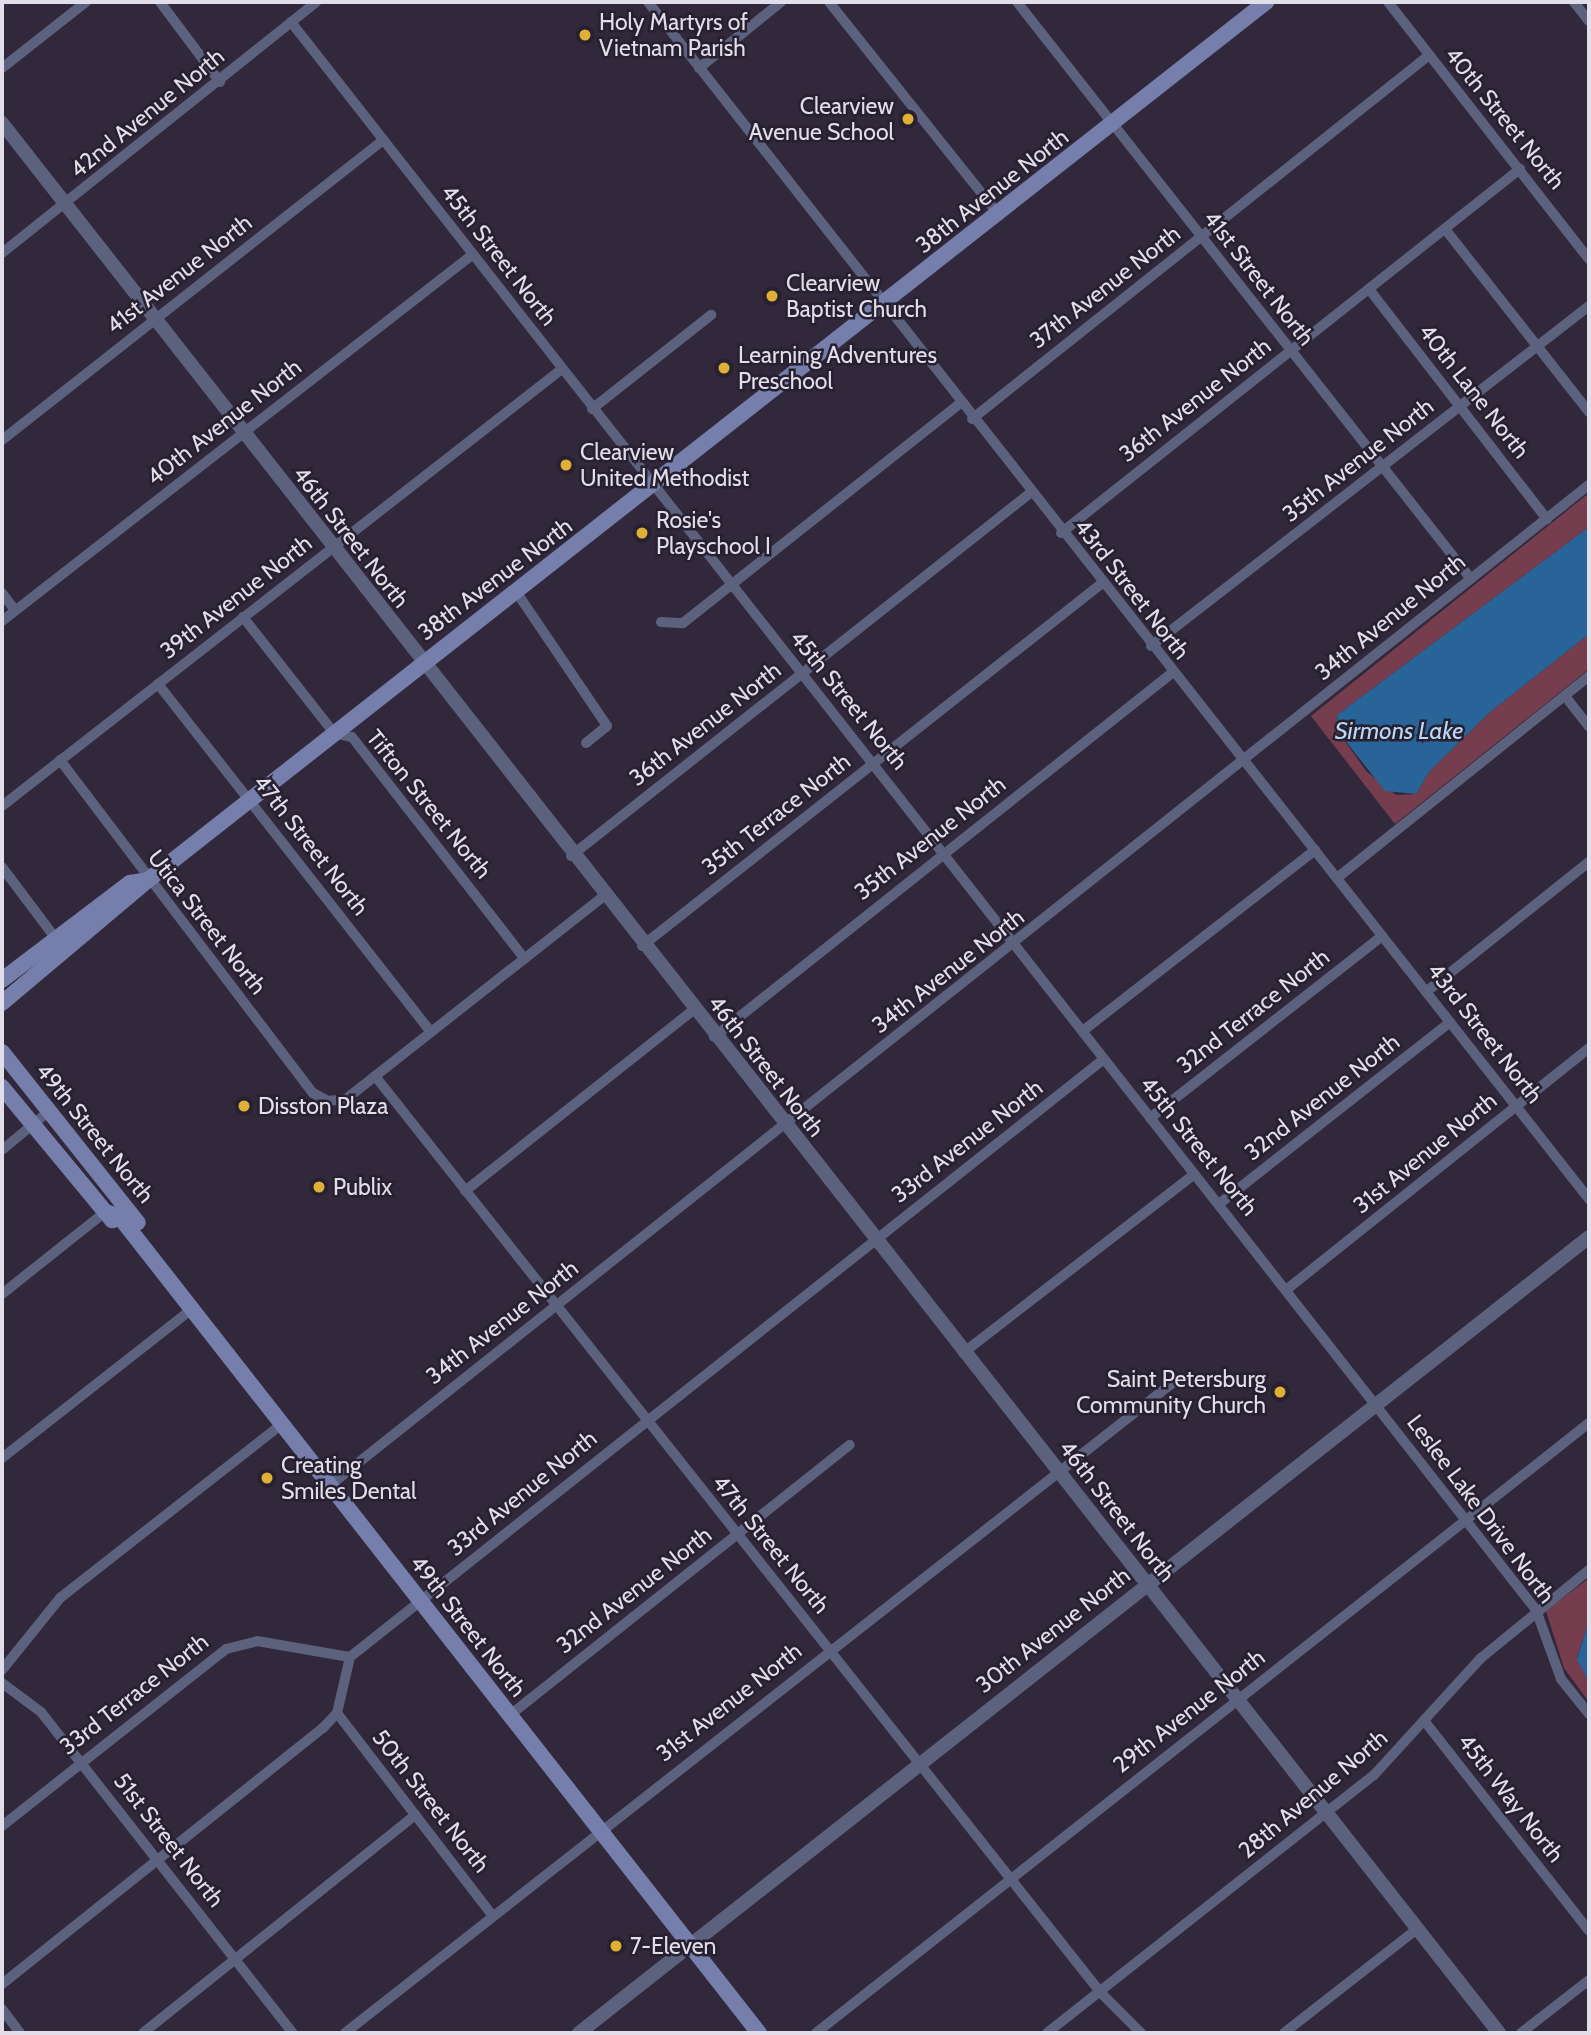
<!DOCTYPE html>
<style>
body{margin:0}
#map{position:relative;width:1591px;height:2035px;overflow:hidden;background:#31293b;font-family:Cabin,sans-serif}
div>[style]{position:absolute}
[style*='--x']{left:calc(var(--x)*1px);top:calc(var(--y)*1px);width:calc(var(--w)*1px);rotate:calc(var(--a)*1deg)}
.green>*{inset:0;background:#753d4e}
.water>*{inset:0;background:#286498}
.minor>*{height:10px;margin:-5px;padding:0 5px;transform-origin:5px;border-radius:5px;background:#5c617e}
.tertiary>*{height:14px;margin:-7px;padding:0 7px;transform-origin:7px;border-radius:7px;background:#5c617e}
.secondary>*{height:16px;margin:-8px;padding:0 8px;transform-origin:8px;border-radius:8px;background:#767eac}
.dots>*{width:19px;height:19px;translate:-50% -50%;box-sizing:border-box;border:4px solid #272031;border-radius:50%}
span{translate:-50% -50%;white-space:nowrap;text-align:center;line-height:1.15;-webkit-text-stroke:5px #272031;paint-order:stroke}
.poi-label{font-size:23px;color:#e2dee9}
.left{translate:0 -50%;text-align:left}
.right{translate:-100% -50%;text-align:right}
.street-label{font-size:23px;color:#e2dee9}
.water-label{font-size:24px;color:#b9d8f6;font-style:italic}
.frame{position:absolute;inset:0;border:4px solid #e2dee9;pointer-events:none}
</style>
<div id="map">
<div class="green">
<div style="clip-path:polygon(1589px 493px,1589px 527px,1337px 715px,1340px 734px,1366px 771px,1396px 795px,1416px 794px,1429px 772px,1490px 712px,1589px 634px,1589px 669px,1395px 824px,1311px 716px)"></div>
<div style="clip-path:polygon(1589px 1578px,1589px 1620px,1577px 1658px,1589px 1683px,1589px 1702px,1564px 1668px,1546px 1611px)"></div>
</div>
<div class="water">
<div style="clip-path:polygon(1589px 527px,1589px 634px,1490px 712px,1429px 772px,1416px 794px,1385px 791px,1340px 734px,1337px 715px)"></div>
<div style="clip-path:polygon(1589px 1620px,1589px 1683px,1577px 1659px)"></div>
</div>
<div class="minor">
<div style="--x:160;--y:2;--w:100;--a:53.1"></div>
<div style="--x:648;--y:2;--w:1523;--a:51.83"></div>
<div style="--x:829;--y:2;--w:273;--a:51.4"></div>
<div style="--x:1017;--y:2;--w:734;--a:51.8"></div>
<div style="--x:1388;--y:2;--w:326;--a:52"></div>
<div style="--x:1574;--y:2;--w:24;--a:52"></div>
<div style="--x:291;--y:22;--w:2018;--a:51.9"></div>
<div style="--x:1536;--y:1610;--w:73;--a:70.1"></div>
<div style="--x:1561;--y:1679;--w:45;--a:51.3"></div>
<div style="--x:2;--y:68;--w:107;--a:-38.2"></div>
<div style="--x:699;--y:68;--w:105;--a:-38.8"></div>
<div style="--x:1445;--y:229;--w:233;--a:51.8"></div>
<div style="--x:2;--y:253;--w:402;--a:-38.6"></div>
<div style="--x:1369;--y:289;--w:291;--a:52.3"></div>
<div style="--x:592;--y:409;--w:152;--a:-38.3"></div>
<div style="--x:972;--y:419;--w:583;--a:-38.52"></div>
<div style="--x:2;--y:440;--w:485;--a:-38.2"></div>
<div style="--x:1061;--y:533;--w:586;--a:-38.42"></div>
<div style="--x:515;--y:590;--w:164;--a:55.9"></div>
<div style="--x:607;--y:726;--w:27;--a:141"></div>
<div style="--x:2;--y:593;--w:21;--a:53"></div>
<div style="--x:243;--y:617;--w:147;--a:51.9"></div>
<div style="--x:334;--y:733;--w:18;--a:13"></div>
<div style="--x:352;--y:737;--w:281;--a:52.1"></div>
<div style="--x:2;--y:621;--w:596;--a:-37.91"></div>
<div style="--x:661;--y:622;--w:22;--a:3"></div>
<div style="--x:683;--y:623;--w:352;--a:-38.4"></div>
<div style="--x:1151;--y:646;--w:554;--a:-37.82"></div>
<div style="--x:158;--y:684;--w:442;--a:51.9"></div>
<div style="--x:1565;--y:696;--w:39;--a:52"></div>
<div style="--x:60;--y:760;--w:418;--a:52.8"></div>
<div style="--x:313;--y:1093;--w:17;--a:28"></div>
<div style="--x:328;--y:1101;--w:18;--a:-6"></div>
<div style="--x:346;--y:1099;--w:327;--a:-38.2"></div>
<div style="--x:2;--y:806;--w:710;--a:-37.97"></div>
<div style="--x:571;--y:856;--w:584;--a:-38.32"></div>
<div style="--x:2;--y:867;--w:90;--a:53.1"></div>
<div style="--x:1337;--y:878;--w:323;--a:-38.7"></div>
<div style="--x:642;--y:946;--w:585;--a:-38.26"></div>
<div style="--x:1426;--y:992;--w:208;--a:-38.6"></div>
<div style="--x:1084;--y:1030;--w:293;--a:-37.9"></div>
<div style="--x:714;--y:1037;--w:585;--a:-38.48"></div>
<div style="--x:375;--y:1076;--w:1170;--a:51.63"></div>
<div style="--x:1101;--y:1993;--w:57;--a:45"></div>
<div style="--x:1150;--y:1118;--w:295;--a:-38.1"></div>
<div style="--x:2;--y:1150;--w:60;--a:-39.6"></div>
<div style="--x:465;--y:1191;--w:291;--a:-38.4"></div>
<div style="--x:1219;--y:1204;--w:294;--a:-38.2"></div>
<div style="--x:1286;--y:1290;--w:388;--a:-38.6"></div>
<div style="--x:2;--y:1294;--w:132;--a:-38.5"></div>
<div style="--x:963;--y:1353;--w:289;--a:-37.7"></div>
<div style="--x:2;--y:1458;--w:240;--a:-38.1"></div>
<div style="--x:329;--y:1486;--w:1609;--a:-38.47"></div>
<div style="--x:2;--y:1670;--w:92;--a:-51.1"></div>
<div style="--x:60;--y:1598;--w:281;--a:-38.1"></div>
<div style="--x:2;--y:1683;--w:49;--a:36.6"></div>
<div style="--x:41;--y:1712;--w:408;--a:51.9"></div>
<div style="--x:337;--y:1713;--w:255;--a:52.5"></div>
<div style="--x:510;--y:1715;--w:434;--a:-38.5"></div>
<div style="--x:1426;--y:1723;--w:264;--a:51.9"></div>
<div style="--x:2;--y:1826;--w:285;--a:-38.3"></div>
<div style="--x:226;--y:1649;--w:32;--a:-14"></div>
<div style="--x:257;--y:1641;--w:94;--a:9.8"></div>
<div style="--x:2;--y:1984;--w:411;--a:-38.6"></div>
<div style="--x:323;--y:1728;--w:21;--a:-47"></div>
<div style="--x:337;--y:1713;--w:57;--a:-76.9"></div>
<div style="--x:350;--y:1657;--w:962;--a:-38.42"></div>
<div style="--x:2;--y:2009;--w:30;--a:53"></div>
<div style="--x:143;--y:2033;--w:349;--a:-38.7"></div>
<div style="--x:345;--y:2033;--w:1055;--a:-38.15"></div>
<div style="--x:816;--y:2033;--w:985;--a:-38.28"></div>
<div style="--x:1047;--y:2033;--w:417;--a:-38.3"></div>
<div style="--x:1374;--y:1775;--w:159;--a:-47.6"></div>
<div style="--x:1481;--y:1658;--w:139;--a:-39.2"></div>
<div style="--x:1284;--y:2033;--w:167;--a:-38"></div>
<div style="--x:1521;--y:2033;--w:86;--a:-37.9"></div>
</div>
<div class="tertiary">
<div style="--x:2;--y:123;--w:2427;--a:51.91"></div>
<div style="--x:579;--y:2033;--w:1286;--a:-38.24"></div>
</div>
<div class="secondary">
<div style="--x:2;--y:980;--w:161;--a:-37.2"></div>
<div style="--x:130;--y:883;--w:18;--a:-9"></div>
<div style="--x:2;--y:1003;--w:191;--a:-40.1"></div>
<div style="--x:148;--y:880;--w:1422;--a:-38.14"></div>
<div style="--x:2;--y:1052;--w:218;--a:51.5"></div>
<div style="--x:2;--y:1087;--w:173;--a:50.4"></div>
<div style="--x:105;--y:1212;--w:15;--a:16"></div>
<div style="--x:119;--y:1216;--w:1038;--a:51.93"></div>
</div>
<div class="dots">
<div style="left:585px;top:35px;background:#e0b034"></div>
<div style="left:908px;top:119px;background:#e0b034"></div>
<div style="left:772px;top:296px;background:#e0b034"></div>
<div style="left:724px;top:368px;background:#e0b034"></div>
<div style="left:566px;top:465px;background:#e0b034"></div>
<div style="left:642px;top:533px;background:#e0b034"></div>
<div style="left:244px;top:1106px;background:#e0b034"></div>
<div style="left:319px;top:1187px;background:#e0b034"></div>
<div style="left:1280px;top:1392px;background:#e0b034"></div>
<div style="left:267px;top:1478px;background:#e0b034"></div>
<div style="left:616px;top:1946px;background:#e0b034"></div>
</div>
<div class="poi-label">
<span class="left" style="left:599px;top:35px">Holy Martyrs of<br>Vietnam Parish</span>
<span class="right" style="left:894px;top:119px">Clearview<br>Avenue School</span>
<span class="left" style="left:786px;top:296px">Clearview<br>Baptist Church</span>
<span class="left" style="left:738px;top:368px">Learning Adventures<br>Preschool</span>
<span class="left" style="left:580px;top:465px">Clearview<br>United Methodist</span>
<span class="left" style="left:656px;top:533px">Rosie's<br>Playschool I</span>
<span class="left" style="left:258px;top:1106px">Disston Plaza</span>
<span class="left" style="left:333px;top:1187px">Publix</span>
<span class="right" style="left:1266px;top:1392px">Saint Petersburg<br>Community Church</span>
<span class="left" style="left:281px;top:1478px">Creating<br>Smiles Dental</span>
<span class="left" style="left:630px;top:1946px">7-Eleven</span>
</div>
<div class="street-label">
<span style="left:147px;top:113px;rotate:-39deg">42nd Avenue North</span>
<span style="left:1505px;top:118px;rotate:51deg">40th Street North</span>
<span style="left:992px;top:191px;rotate:-38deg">38th Avenue North</span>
<span style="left:499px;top:255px;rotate:52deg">45th Street North</span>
<span style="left:179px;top:274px;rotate:-38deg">41st Avenue North</span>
<span style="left:1259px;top:278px;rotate:52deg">41st Street North</span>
<span style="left:1105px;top:287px;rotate:-38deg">37th Avenue North</span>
<span style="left:1474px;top:391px;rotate:52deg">40th Lane North</span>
<span style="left:1195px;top:400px;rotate:-38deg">36th Avenue North</span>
<span style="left:224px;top:422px;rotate:-38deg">40th Avenue North</span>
<span style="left:1358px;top:460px;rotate:-38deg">35th Avenue North</span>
<span style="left:351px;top:537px;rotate:52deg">46th Street North</span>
<span style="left:495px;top:579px;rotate:-37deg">38th Avenue North</span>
<span style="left:1132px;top:589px;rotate:52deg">43rd Street North</span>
<span style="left:236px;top:597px;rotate:-38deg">39th Avenue North</span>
<span style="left:1390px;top:617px;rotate:-39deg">34th Avenue North</span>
<span style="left:849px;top:700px;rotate:51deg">45th Street North</span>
<span style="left:705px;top:724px;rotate:-38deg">36th Avenue North</span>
<span style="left:429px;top:804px;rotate:51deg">Tifton Street North</span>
<span style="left:776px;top:814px;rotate:-38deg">35th Terrace North</span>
<span style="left:930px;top:838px;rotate:-38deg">35th Avenue North</span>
<span style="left:311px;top:845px;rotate:52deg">47th Street North</span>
<span style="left:207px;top:922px;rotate:52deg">Utica Street North</span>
<span style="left:948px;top:971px;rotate:-38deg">34th Avenue North</span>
<span style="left:1253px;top:1011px;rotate:-38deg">32nd Terrace North</span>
<span style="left:1485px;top:1033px;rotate:52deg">43rd Street North</span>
<span style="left:766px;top:1066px;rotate:52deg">46th Street North</span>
<span style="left:1322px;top:1097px;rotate:-38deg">32nd Avenue North</span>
<span style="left:95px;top:1133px;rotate:51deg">49th Street North</span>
<span style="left:967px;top:1141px;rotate:-38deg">33rd Avenue North</span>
<span style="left:1199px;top:1146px;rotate:51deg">45th Street North</span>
<span style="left:1425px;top:1153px;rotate:-39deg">31st Avenue North</span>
<span style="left:502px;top:1322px;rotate:-38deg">34th Avenue North</span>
<span style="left:522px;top:1493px;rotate:-39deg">33rd Avenue North</span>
<span style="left:1481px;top:1509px;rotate:53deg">Leslee Lake Drive North</span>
<span style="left:1117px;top:1511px;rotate:52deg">46th Street North</span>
<span style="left:771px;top:1544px;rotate:51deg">47th Street North</span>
<span style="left:634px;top:1590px;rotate:-38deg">32nd Avenue North</span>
<span style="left:468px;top:1626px;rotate:52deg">49th Street North</span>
<span style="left:1053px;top:1630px;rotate:-38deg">30th Avenue North</span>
<span style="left:134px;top:1694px;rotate:-38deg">33rd Terrace North</span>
<span style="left:729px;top:1702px;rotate:-38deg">31st Avenue North</span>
<span style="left:1189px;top:1711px;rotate:-38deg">29th Avenue North</span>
<span style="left:1313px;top:1794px;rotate:-40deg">28th Avenue North</span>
<span style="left:1511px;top:1798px;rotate:52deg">45th Way North</span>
<span style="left:431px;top:1801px;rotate:52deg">50th Street North</span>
<span style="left:169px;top:1840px;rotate:52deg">51st Street North</span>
</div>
<div class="water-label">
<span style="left:1399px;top:731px">Sirmons Lake</span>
</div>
<div class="frame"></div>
</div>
